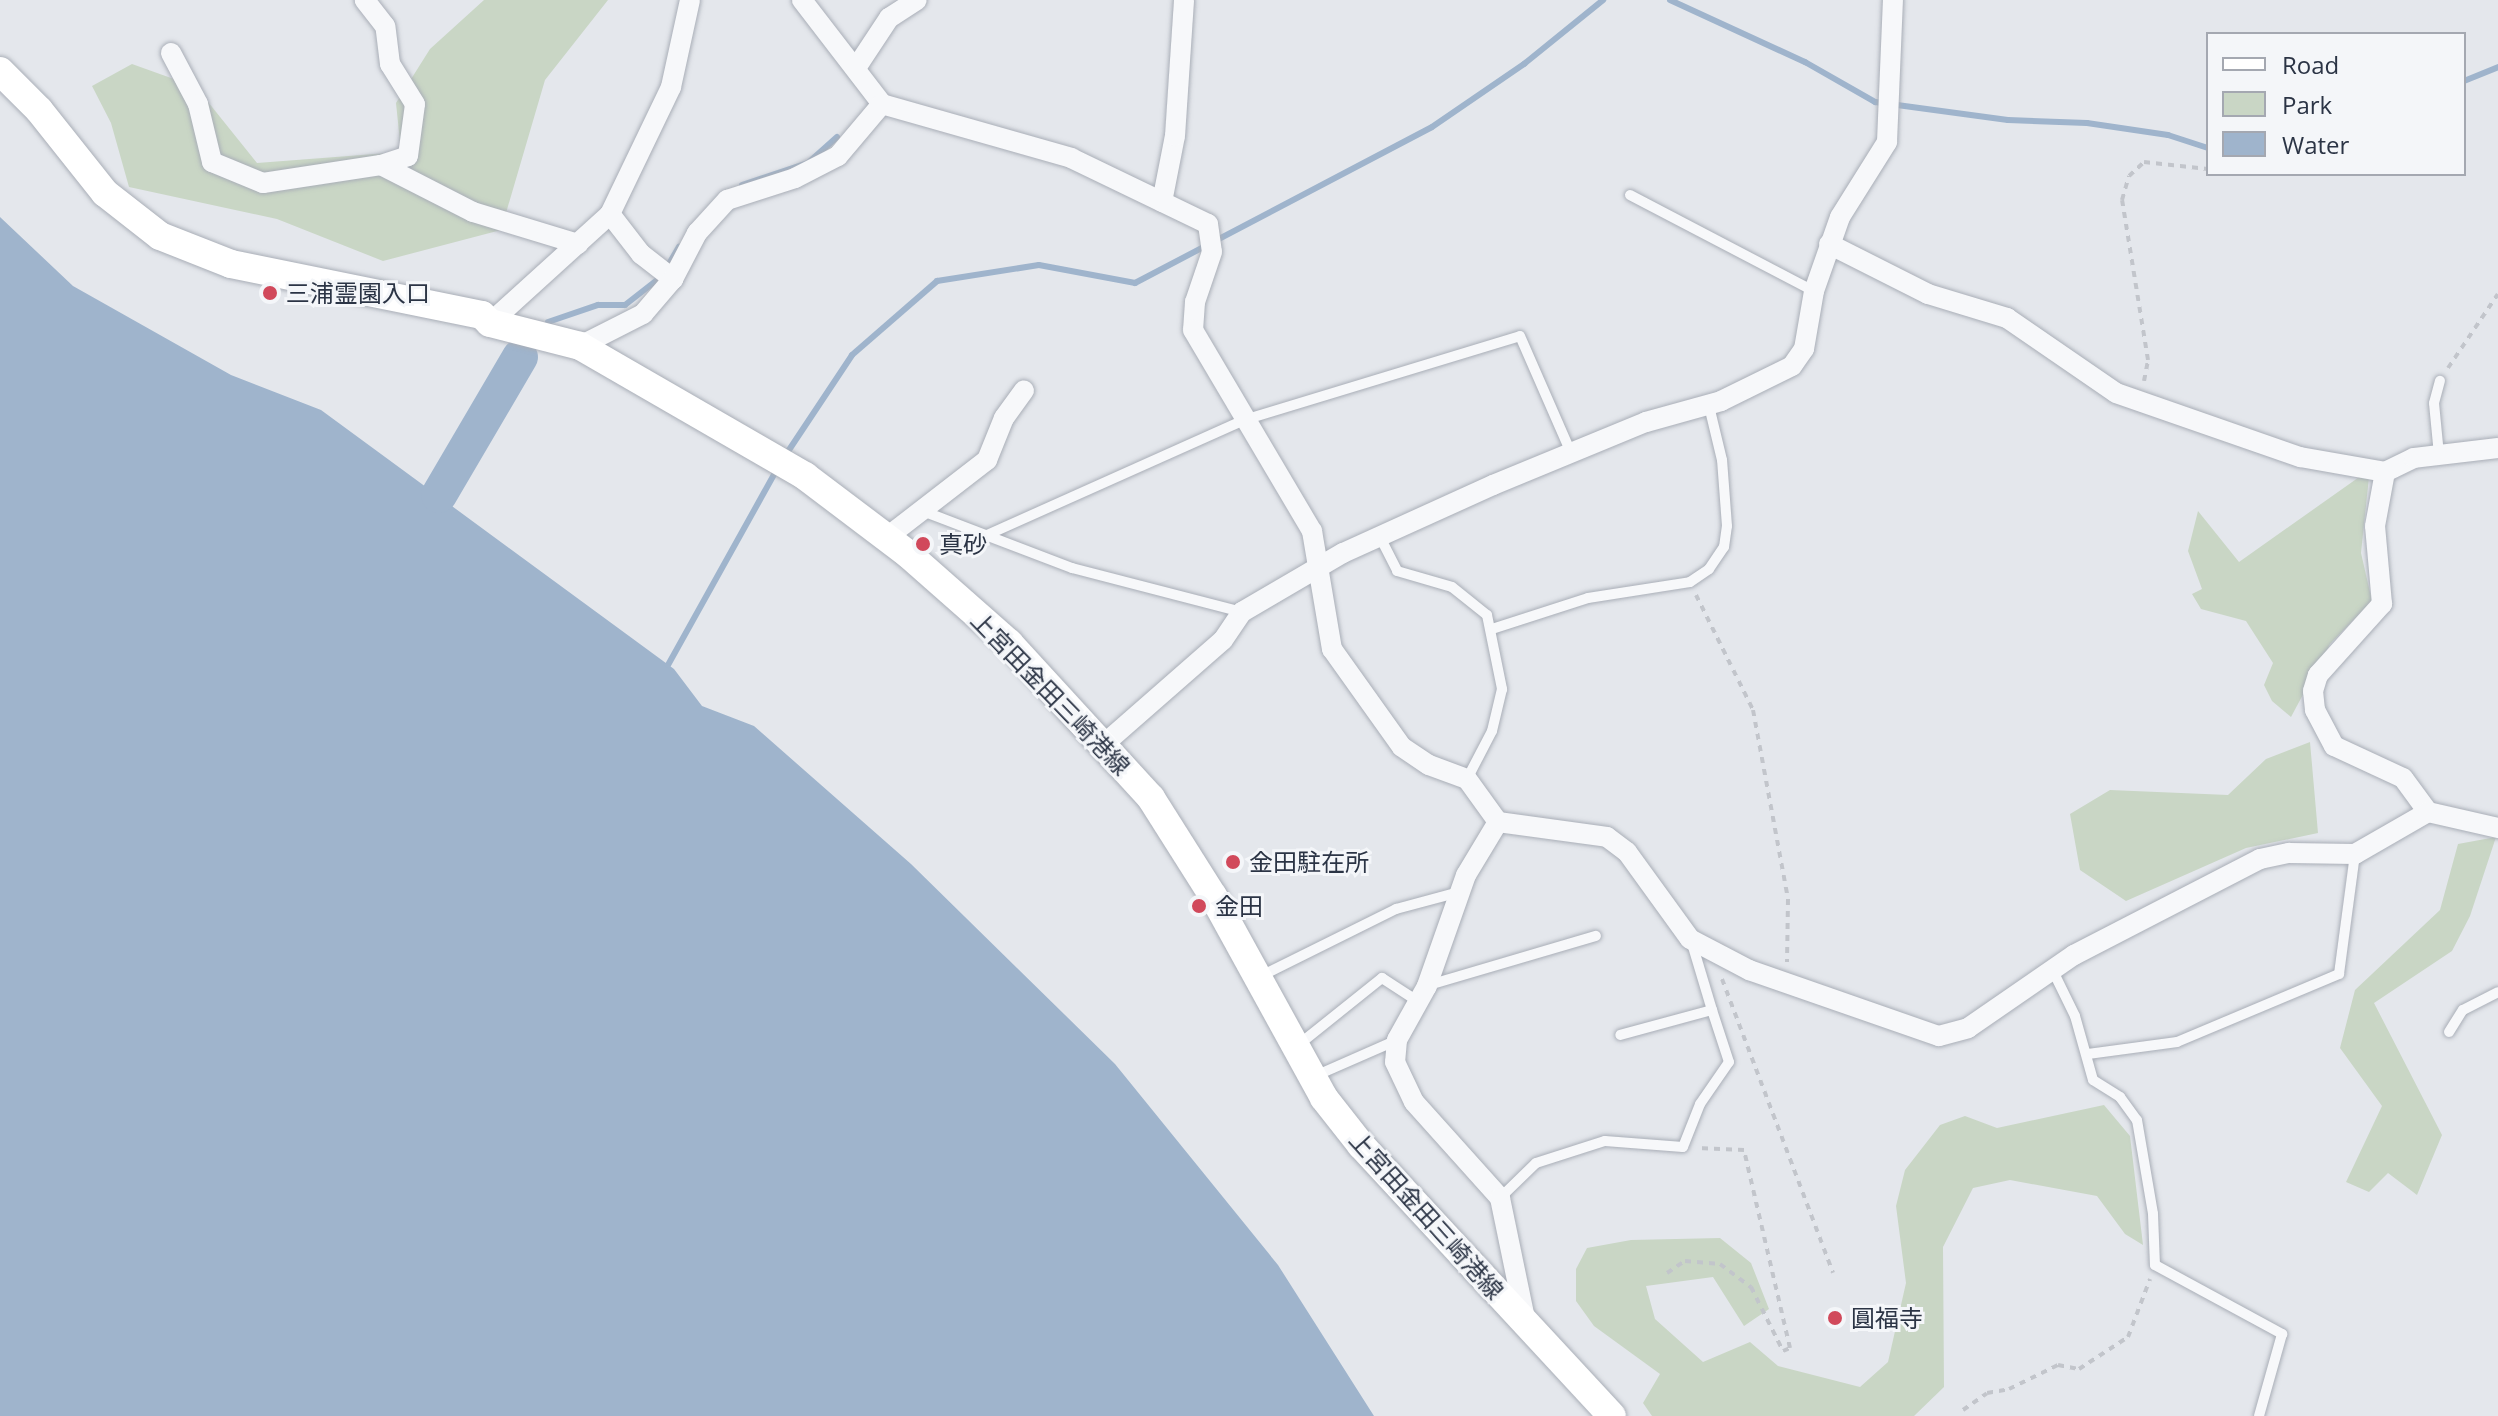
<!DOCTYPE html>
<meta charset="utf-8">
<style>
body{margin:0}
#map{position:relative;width:2498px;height:1416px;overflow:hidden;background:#e4e7ec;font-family:"Open Sans","Noto Sans JP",sans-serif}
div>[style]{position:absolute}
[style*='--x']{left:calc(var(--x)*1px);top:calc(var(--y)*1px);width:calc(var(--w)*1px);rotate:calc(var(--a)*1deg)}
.green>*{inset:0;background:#c9d6c5}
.water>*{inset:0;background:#9fb4cc}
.stream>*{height:6px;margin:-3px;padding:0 3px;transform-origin:3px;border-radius:3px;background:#9fb4cc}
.river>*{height:36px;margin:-18px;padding:0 18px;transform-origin:18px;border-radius:18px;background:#9fb4cc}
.path>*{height:4px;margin-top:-2px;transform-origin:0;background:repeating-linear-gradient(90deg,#c2c5cb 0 6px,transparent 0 12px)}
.roads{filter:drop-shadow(0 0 2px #a9aeb7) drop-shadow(0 0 2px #a9aeb7)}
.service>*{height:10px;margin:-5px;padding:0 5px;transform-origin:5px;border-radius:5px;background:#f7f8fa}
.minor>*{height:20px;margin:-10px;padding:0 10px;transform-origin:10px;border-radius:10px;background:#f7f8fa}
.secondary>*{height:28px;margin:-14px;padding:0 14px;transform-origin:14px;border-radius:14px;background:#fff}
.dots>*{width:22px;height:22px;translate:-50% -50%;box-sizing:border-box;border:4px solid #f4f6f9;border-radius:50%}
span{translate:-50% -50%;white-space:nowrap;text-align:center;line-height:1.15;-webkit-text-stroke:6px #f4f6f9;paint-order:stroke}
.poi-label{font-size:24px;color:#2b3445}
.left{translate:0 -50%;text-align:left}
.street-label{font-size:24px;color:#2b3445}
.legend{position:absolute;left:2206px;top:32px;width:260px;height:144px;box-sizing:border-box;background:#f4f6f9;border:2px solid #a4a8b1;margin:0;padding:10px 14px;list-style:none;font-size:24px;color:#2b3445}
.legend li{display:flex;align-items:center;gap:16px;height:40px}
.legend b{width:40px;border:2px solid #a4a8b1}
</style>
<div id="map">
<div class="green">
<div style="clip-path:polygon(484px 0,608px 0,545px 80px,501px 230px,383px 261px,277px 219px,129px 187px,111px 123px,92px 86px,132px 64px,196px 87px,257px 163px,401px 152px,396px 103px,430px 49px)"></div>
<div style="clip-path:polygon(2362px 475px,2369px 477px,2361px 553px,2372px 601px,2330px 644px,2291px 717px,2272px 701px,2264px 685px,2273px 663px,2246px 621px,2201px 609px,2192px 594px,2202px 589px,2188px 551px,2198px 511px,2239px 562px)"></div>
<div style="clip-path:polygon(2310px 742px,2318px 833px,2246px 848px,2126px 901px,2080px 870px,2070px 814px,2110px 790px,2228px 795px,2266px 759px)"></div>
<div style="clip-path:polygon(2496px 837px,2470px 916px,2452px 951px,2374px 1003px,2442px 1135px,2417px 1195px,2388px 1173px,2369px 1192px,2346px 1182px,2382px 1106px,2340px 1048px,2355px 990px,2440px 910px,2458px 844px)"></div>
<div style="clip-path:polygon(2104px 1105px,2130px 1136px,2143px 1245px,2125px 1234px,2097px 1196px,2010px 1180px,1973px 1188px,1943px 1247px,1944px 1387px,1914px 1416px,1652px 1416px,1643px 1403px,1660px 1374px,1594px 1326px,1576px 1301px,1576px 1269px,1587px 1248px,1631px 1240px,1720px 1238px,1751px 1263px,1769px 1309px,1744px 1326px,1713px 1277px,1646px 1286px,1655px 1319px,1703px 1362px,1750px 1342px,1778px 1366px,1860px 1387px,1888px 1362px,1906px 1283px,1896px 1206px,1905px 1170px,1940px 1125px,1965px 1116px,1997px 1128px)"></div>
</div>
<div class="water">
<div style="clip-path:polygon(0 217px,73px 286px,231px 375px,321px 410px,674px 669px,702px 706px,754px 726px,911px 864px,1115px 1064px,1278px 1265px,1374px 1416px,0 1416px)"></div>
</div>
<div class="stream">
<div style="--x:1670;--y:0;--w:149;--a:24.7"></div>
<div style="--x:1805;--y:62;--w:81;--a:29.7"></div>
<div style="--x:1875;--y:102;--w:134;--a:7.7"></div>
<div style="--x:2008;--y:120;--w:79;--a:2.2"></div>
<div style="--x:2087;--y:123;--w:82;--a:8.4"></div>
<div style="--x:2168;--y:135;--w:42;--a:18"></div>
<div style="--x:2464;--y:81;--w:37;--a:-22"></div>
<div style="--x:742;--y:185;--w:70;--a:-18.4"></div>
<div style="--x:808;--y:163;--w:39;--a:-42"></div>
<div style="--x:669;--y:264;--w:20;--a:-60"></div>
<div style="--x:548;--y:322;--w:53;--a:-18.8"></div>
<div style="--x:598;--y:305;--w:27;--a:0"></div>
<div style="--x:625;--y:305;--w:41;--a:-38"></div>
<div style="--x:785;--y:456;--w:121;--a:-56.4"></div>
<div style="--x:852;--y:355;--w:113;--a:-41"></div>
<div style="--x:937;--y:281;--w:103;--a:-8.9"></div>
<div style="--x:1039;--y:265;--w:98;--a:10.6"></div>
<div style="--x:1135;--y:283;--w:335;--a:-27.7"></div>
<div style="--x:1432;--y:127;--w:112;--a:-34.4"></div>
<div style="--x:1524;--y:64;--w:102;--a:-39"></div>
<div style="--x:668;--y:665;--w:224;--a:-60.9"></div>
</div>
<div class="river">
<div style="--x:439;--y:495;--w:160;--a:-59.6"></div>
</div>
<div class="path">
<div style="--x:2448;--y:368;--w:89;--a:-56"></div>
<div style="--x:2144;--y:381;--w:21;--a:-79"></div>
<div style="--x:2148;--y:360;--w:162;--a:-99.2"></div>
<div style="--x:2122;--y:200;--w:25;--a:-74"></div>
<div style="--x:2129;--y:176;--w:21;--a:-43"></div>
<div style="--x:2144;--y:162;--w:64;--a:6.2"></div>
<div style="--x:1696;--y:595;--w:128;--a:63.6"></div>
<div style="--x:1753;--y:710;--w:192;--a:79.5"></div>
<div style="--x:1788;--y:899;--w:63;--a:90.9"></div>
<div style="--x:1722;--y:979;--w:314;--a:69.3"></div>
<div style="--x:1667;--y:1273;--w:22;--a:-34"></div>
<div style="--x:1685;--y:1261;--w:35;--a:5"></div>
<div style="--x:1720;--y:1264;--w:39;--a:37"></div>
<div style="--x:1751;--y:1287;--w:72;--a:63.4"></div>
<div style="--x:1783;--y:1351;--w:8;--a:-23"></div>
<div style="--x:1790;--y:1348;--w:203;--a:-103.1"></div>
<div style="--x:1744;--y:1150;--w:47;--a:-177.6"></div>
<div style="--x:1963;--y:1410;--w:29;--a:-35"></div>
<div style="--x:1987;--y:1393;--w:22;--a:-10"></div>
<div style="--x:2009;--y:1389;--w:55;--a:-26.1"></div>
<div style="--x:2058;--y:1365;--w:21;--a:11"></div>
<div style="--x:2079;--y:1369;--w:59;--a:-33.1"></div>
<div style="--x:2128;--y:1337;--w:62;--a:-69.2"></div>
</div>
<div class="roads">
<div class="service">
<div style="--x:1630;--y:195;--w:208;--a:27.6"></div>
<div style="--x:2439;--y:455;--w:52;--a:-95.5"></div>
<div style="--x:2434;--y:403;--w:23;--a:-75"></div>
<div style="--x:920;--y:510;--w:163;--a:20.9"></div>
<div style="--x:1072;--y:568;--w:176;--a:14.5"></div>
<div style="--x:987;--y:535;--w:282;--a:-24.1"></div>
<div style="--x:1244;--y:420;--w:288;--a:-16.9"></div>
<div style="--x:1520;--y:336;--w:128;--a:66.4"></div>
<div style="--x:1381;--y:539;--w:36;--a:63"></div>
<div style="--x:1397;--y:571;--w:57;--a:16.2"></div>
<div style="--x:1452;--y:587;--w:45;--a:38.7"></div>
<div style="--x:1487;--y:615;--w:76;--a:78.5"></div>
<div style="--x:1502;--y:689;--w:43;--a:103.4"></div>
<div style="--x:1492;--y:731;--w:54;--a:117.5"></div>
<div style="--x:1492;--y:629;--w:101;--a:-17.9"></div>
<div style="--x:1588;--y:598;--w:103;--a:-8.9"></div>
<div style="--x:1690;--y:582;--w:23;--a:-34"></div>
<div style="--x:1709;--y:569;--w:27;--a:-56"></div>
<div style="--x:1724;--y:547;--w:21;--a:-82"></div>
<div style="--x:1727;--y:526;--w:66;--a:-94.3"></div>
<div style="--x:1722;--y:460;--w:56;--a:-103.5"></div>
<div style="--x:1691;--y:940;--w:73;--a:73.3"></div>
<div style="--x:2052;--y:969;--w:52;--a:63.9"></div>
<div style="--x:2075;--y:1016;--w:66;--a:74.3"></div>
<div style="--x:2093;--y:1080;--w:32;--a:32"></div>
<div style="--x:2120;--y:1097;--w:29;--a:54"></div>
<div style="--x:2137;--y:1120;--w:95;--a:80.3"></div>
<div style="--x:2153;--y:1214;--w:51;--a:87.8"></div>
<div style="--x:2155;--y:1265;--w:145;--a:28.5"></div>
<div style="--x:2282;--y:1334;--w:85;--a:105.7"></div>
<div style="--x:1261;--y:976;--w:151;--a:-26.4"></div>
<div style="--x:1396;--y:909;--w:65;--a:-15.1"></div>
<div style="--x:1429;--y:985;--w:174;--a:-16.4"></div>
<div style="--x:2449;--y:1032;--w:26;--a:-58"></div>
<div style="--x:2463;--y:1010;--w:39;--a:-27"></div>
<div style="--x:1297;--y:1046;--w:109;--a:-38.7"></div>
<div style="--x:1382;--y:978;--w:44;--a:33"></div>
<div style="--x:2088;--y:1054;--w:90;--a:-7.7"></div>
<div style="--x:2177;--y:1042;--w:176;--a:-22.8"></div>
<div style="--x:2339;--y:974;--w:121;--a:-82.4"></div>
<div style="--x:1315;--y:1076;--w:90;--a:-23.7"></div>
<div style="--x:1500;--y:1198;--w:50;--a:-44.2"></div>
<div style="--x:1536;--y:1163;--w:72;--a:-17.7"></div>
<div style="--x:1605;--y:1141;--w:78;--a:4.4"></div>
<div style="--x:1683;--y:1147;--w:46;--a:-68.4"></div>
<div style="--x:1700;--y:1104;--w:51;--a:-55.4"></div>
<div style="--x:1729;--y:1062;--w:55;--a:-108.1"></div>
<div style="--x:1712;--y:1010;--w:95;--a:164.8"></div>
</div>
<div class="minor">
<div style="--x:802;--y:0;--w:131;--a:52.4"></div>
<div style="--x:882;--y:104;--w:197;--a:15.9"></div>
<div style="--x:1071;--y:158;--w:152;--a:25.7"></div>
<div style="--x:1208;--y:224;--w:28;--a:82"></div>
<div style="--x:1212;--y:252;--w:53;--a:108.8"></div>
<div style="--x:1195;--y:302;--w:28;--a:94"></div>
<div style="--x:1193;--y:330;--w:234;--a:59.4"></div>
<div style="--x:1312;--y:531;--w:120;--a:80.4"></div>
<div style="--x:1332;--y:649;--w:120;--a:54.5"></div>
<div style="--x:1402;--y:747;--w:32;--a:34"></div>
<div style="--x:1429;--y:765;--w:40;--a:20.2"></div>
<div style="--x:1467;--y:779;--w:53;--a:54.2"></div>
<div style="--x:171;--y:53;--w:58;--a:62.1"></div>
<div style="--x:198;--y:104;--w:60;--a:76.4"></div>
<div style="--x:212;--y:162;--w:55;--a:22.4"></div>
<div style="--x:263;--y:183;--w:119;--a:-8.7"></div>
<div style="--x:381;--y:165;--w:28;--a:-18"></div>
<div style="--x:408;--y:156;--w:52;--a:-82.3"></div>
<div style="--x:415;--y:104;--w:47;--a:-122"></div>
<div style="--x:390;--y:64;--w:38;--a:-97"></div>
<div style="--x:385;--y:26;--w:33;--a:-128"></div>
<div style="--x:856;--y:68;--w:60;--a:-56.6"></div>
<div style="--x:889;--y:18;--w:33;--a:-33"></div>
<div style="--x:381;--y:165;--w:103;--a:27.1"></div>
<div style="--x:473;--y:212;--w:110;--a:16.9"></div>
<div style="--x:1162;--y:202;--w:67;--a:-78.9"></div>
<div style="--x:1175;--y:136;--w:136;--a:-86.2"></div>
<div style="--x:610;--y:214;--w:51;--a:52.2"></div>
<div style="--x:641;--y:254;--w:41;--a:38"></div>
<div style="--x:1829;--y:244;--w:111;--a:26.8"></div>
<div style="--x:1928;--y:294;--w:83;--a:16.9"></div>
<div style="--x:2007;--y:318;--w:132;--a:34.5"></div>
<div style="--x:2116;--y:393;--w:195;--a:19.2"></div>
<div style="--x:2300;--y:457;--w:86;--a:10"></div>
<div style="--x:490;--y:323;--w:162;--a:-42.2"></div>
<div style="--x:610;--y:214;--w:141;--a:-64.3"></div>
<div style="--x:671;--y:87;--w:89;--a:-77.7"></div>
<div style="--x:580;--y:346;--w:71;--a:-26.9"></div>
<div style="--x:643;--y:314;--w:46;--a:-49.4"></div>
<div style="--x:673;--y:279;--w:52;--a:-62.4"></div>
<div style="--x:697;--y:233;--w:45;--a:-47.7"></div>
<div style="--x:727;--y:200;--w:71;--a:-17.9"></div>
<div style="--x:795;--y:178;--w:48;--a:-27.1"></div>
<div style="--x:838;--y:156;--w:68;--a:-49.8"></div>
<div style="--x:886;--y:538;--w:128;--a:-37.7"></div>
<div style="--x:987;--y:460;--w:45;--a:-68"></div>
<div style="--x:1004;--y:418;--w:34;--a:-54"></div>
<div style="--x:1103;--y:745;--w:159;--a:-41.2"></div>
<div style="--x:1223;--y:640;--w:34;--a:-56"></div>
<div style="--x:1242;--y:612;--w:117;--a:-30.3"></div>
<div style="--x:1343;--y:553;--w:165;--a:-24.4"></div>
<div style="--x:1493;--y:485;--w:165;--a:-22.4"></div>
<div style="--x:1646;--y:422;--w:78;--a:-15.6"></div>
<div style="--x:1721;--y:401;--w:79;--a:-26.2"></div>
<div style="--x:1792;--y:366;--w:21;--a:-55"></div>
<div style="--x:1804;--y:349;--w:59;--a:-80.2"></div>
<div style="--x:1814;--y:291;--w:78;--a:-70.6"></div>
<div style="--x:1840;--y:217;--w:89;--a:-57.9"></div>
<div style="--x:1887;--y:142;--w:142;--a:-87.6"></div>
<div style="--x:2428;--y:812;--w:42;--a:-126.3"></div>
<div style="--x:2403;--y:778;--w:76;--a:-155.1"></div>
<div style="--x:2334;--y:746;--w:41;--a:-117.8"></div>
<div style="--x:2315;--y:710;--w:19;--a:-96"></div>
<div style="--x:2313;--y:691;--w:17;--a:-73"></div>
<div style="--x:2318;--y:675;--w:96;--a:-48"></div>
<div style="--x:2382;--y:604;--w:78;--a:-95.1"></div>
<div style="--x:2375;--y:526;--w:55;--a:-79.5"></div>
<div style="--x:2385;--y:472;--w:32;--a:-26"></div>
<div style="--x:2414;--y:458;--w:85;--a:-6.8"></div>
<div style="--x:1498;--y:822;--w:110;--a:7.8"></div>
<div style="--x:1607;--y:837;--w:25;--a:37"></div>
<div style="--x:1627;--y:852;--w:107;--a:54.1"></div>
<div style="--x:1690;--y:939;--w:67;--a:27.7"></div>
<div style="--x:1749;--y:970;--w:201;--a:19.2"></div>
<div style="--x:1939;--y:1036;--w:30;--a:-15"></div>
<div style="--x:1968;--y:1028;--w:129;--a:-34.6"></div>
<div style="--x:2074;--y:955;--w:209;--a:-27.3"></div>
<div style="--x:2260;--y:859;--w:30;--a:-12"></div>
<div style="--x:2289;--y:853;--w:66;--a:0.9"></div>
<div style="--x:2355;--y:854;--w:84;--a:-29.9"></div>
<div style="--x:2428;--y:812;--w:72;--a:12.9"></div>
<div style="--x:1498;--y:822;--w:62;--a:121.1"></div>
<div style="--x:1466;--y:875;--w:118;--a:109.4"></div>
<div style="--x:1427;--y:986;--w:62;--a:119.1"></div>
<div style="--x:1397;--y:1040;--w:22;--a:95"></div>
<div style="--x:1395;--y:1062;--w:44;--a:64.6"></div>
<div style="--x:1414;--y:1102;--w:129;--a:48.1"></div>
<div style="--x:1500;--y:1198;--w:128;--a:78.3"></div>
</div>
<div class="secondary">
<div style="--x:0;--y:71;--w:55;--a:45"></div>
<div style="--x:39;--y:110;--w:106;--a:51.5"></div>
<div style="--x:105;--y:193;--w:70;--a:38"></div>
<div style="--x:160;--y:236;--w:76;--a:21.5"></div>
<div style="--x:231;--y:264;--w:256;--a:11.5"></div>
<div style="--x:482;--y:315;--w:11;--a:45"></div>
<div style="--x:490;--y:323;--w:93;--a:14.3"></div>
<div style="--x:580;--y:346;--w:260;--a:30"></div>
<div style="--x:805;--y:476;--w:129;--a:37.1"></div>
<div style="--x:908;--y:554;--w:135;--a:41.4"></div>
<div style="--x:1009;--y:643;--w:210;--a:47.5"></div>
<div style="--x:1151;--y:798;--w:116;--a:57.7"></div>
<div style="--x:1213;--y:896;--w:230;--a:61.2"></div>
<div style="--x:1324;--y:1098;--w:60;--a:51.8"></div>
<div style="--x:1361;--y:1145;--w:369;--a:47.2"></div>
</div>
</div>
<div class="dots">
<div style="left:270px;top:293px;background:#d1495b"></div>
<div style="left:923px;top:544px;background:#d1495b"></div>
<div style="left:1233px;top:862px;background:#d1495b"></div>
<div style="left:1199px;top:906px;background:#d1495b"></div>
<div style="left:1835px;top:1318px;background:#d1495b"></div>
</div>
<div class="poi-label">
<span class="left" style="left:286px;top:293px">三浦霊園入口</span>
<span class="left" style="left:939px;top:544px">真砂</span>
<span class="left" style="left:1249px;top:862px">金田駐在所</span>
<span class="left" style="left:1215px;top:906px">金田</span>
<span class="left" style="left:1851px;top:1318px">圓福寺</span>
</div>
<div class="street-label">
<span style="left:1051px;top:693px;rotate:46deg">上宮田金田三崎港線</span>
<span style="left:1427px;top:1215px;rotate:48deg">上宮田金田三崎港線</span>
</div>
<ul class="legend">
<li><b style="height:10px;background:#fff"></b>Road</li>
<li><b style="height:22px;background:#c9d6c5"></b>Park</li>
<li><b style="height:22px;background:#9fb4cc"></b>Water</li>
</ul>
</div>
